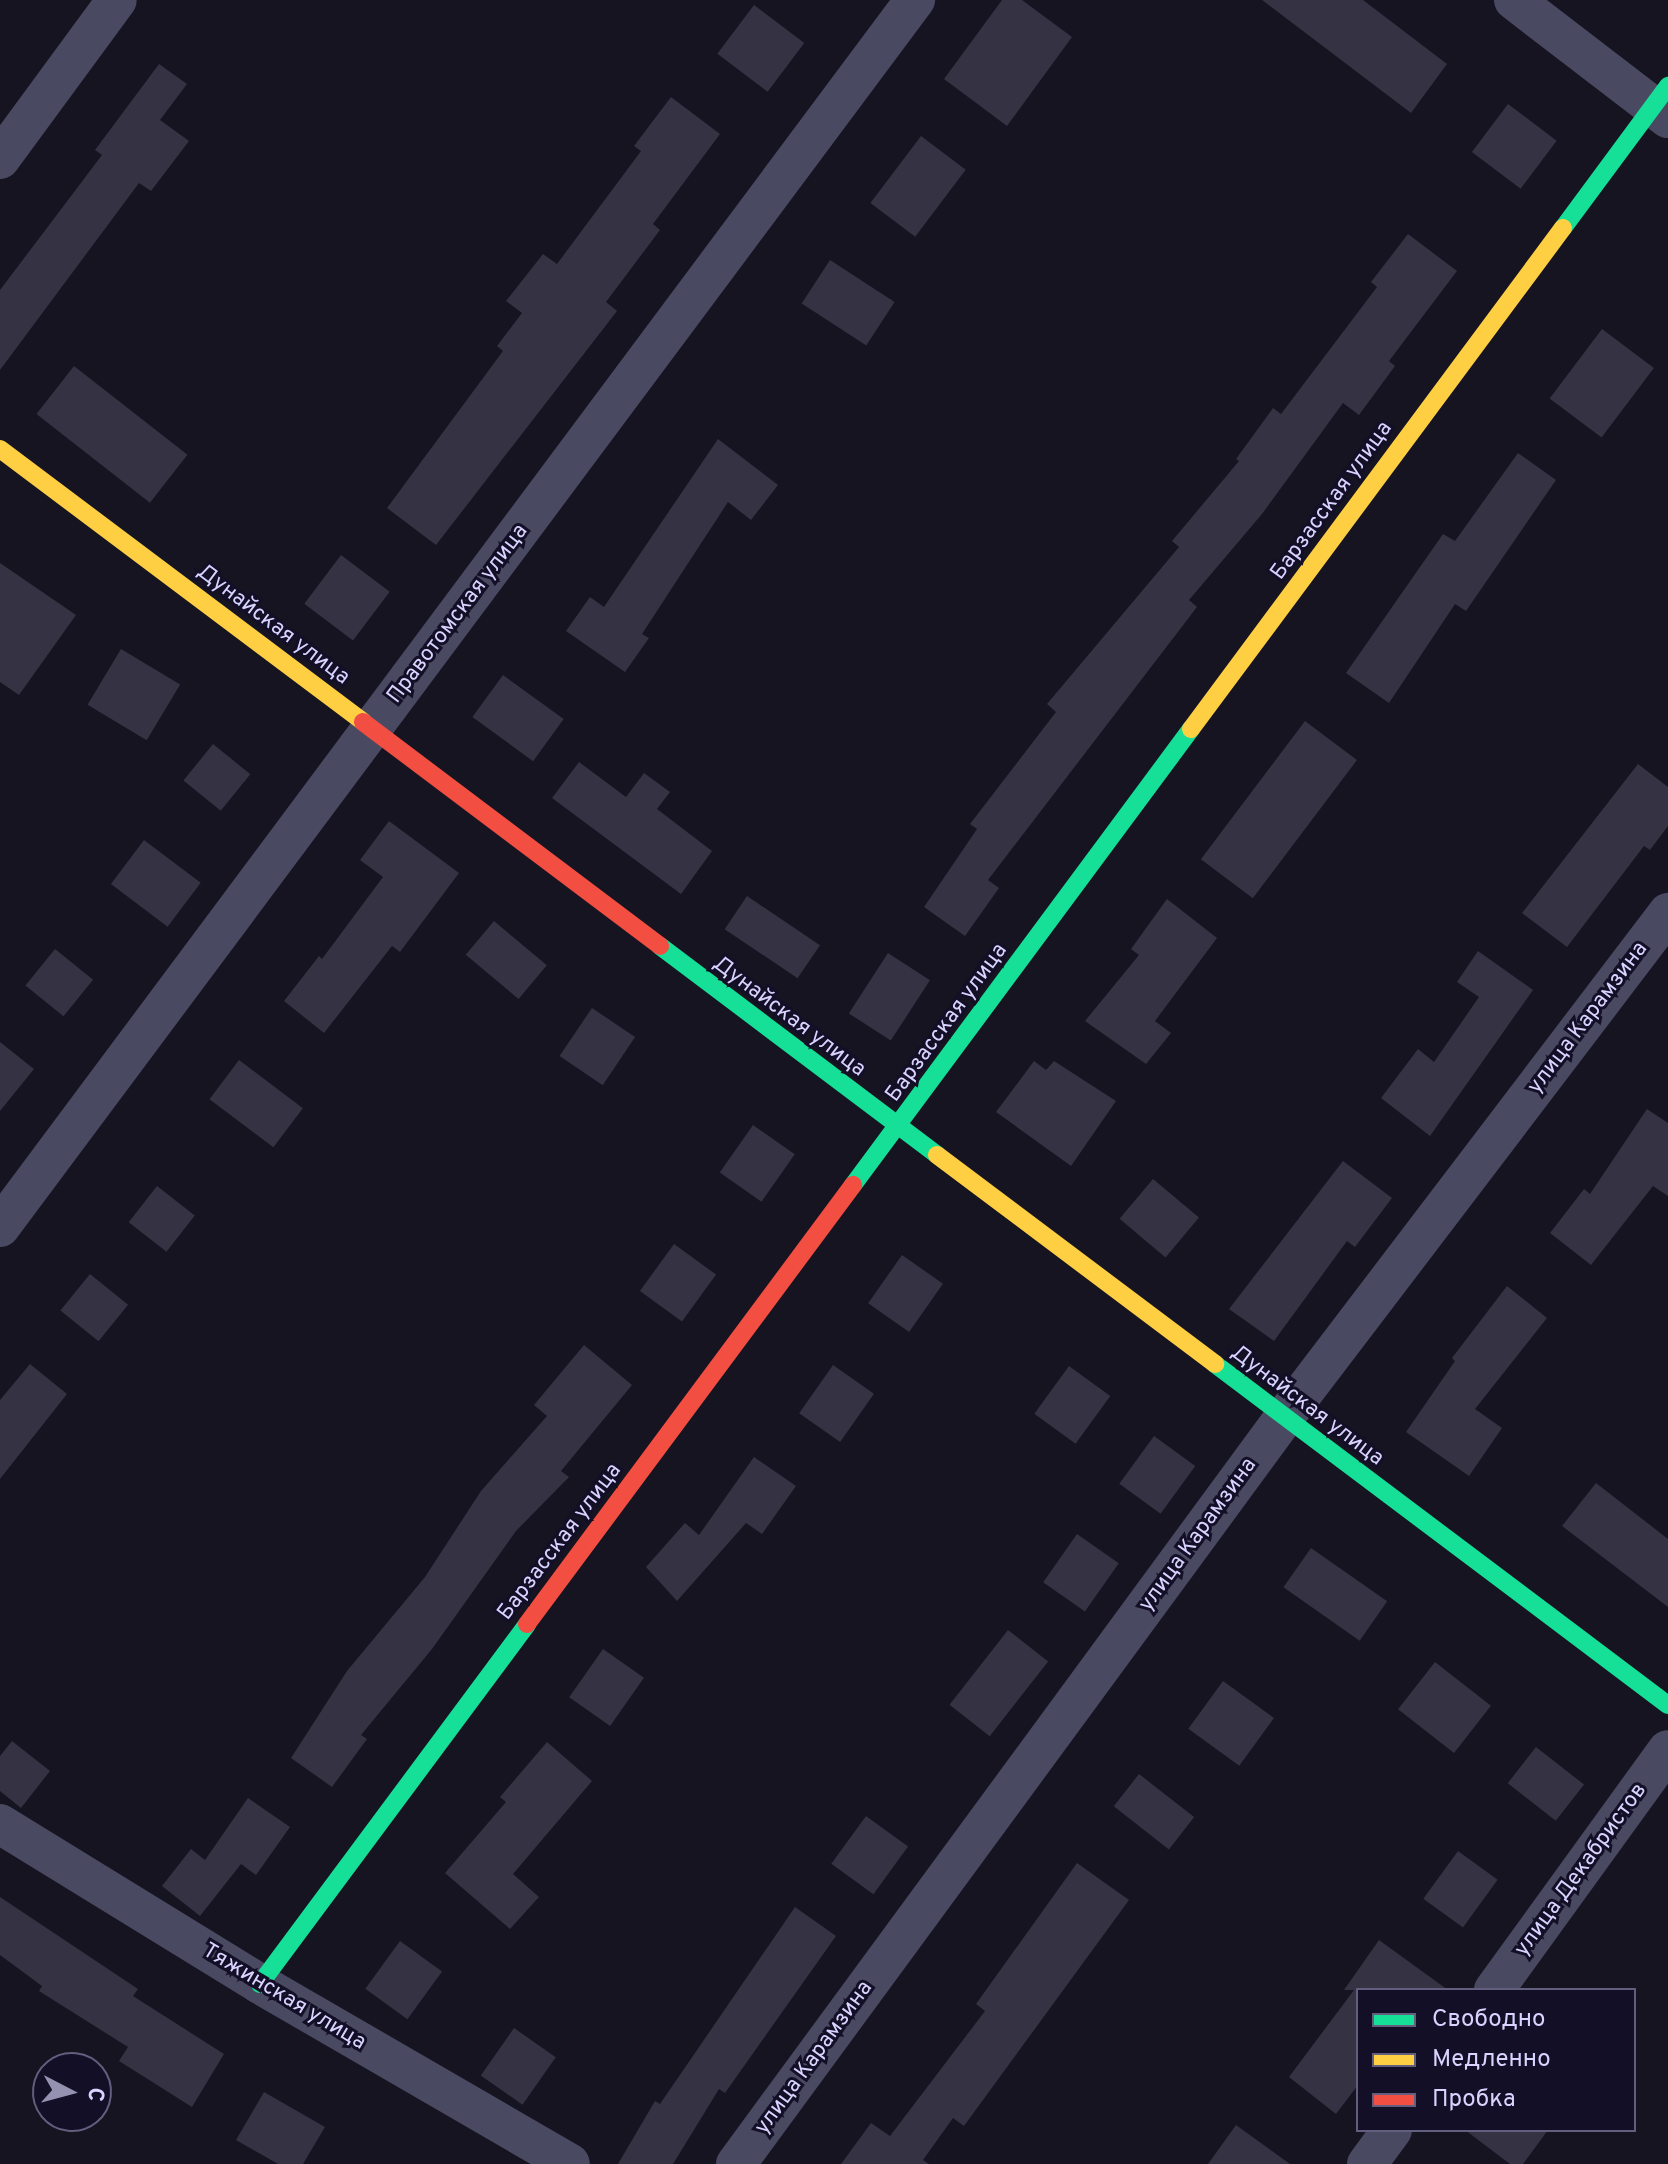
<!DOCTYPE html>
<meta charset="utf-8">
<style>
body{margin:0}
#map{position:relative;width:1668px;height:2164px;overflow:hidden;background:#161421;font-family:Overpass,sans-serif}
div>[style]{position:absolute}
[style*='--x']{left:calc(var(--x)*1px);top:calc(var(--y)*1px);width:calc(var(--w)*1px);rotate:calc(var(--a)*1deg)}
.building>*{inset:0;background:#343243;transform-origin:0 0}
.street>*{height:40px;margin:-20px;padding:0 20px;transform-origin:20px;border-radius:20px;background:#4a4962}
.fast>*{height:18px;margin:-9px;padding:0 9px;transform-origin:9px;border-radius:9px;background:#16e098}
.slow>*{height:18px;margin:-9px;padding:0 9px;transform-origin:9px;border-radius:9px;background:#ffcf43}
.jam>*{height:18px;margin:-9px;padding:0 9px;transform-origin:9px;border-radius:9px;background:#f24e42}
span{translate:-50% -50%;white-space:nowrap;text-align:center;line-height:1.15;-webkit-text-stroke:6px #130f26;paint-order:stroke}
.street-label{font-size:22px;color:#d9d4ff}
.legend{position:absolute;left:1356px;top:1988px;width:280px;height:144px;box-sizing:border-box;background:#130f26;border:2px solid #625e7d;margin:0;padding:10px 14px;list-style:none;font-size:24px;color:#d9d4ff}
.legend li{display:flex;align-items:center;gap:16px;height:40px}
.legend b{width:40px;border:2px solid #625e7d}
.north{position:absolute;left:32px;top:2052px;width:80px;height:80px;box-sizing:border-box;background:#130f26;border:2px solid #625e7d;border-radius:50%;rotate:96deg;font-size:22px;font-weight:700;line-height:32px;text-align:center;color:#d9d4ff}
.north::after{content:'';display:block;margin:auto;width:28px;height:36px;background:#9591b1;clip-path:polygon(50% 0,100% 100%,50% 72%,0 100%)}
</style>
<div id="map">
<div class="building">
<div style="clip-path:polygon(1002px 0,1022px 0,1072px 37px,1007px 126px,944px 79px)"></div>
<div style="clip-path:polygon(1262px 0,1363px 0,1447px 64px,1411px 113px)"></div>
<div style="left:754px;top:5px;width:63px;height:61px;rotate:37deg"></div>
<div style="clip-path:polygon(159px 64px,187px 84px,160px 120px,189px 141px,151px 191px,139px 183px,0 370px,0 290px,102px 155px,95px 150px)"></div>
<div style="clip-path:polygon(671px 97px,720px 134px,653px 224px,660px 230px,606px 302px,617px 311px,436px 545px,387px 508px,503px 351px,497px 346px,522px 313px,506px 301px,543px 254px,557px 264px,641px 151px,634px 146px)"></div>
<div style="left:1508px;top:104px;width:61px;height:60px;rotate:37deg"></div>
<div style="left:921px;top:136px;width:56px;height:84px;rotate:37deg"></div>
<div style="clip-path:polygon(1408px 234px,1457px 271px,1389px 361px,1395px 366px,1359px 415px,1343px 403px,1262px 514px,1189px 600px,1197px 607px,988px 880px,999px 888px,965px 936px,924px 907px,977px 829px,970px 824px,1056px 712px,1047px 704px,1179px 547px,1172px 541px,1239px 461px,1236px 459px,1273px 408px,1281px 414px,1377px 287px,1371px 282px)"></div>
<div style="left:830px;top:260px;width:77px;height:52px;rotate:33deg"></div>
<div style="left:1602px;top:329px;width:65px;height:87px;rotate:37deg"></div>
<div style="left:74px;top:366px;width:144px;height:61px;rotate:38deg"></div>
<div style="clip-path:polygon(718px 439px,778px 485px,751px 520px,728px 502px,642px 634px,649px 638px,625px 672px,566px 631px,590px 597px,604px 607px)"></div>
<div style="clip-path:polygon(1518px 453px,1556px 480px,1466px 611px,1455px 604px,1389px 703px,1346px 673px,1443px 534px,1455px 541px)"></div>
<div style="left:341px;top:555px;width:61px;height:61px;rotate:37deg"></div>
<div style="clip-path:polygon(0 563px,76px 615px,19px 695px,0 682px)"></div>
<div style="left:121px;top:649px;width:69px;height:65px;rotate:31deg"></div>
<div style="left:503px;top:675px;width:75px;height:52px;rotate:36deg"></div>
<div style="left:1305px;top:721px;width:65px;height:173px;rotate:37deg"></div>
<div style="left:213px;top:744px;width:48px;height:47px;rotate:39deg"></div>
<div style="clip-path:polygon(579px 762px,626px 797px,644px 773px,670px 792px,657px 809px,712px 851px,681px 894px,552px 798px)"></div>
<div style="clip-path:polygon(1638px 764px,1668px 787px,1668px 826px,1650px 850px,1644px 846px,1567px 947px,1522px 913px)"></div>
<div style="clip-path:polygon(389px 821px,459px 873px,400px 952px,392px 946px,324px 1033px,284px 1001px,319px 956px,322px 959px,383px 877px,360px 860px)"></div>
<div style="left:144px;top:840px;width:71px;height:55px;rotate:37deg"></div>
<div style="left:747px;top:896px;width:88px;height:40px;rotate:34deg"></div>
<div style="clip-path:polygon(1167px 899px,1217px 938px,1155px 1021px,1171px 1033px,1146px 1064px,1085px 1021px,1139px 955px,1131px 949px)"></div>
<div style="left:494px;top:921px;width:69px;height:44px;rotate:40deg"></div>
<div style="left:55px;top:949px;width:49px;height:47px;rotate:39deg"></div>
<div style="clip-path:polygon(1478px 951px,1533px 990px,1430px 1136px,1381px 1098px,1418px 1049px,1434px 1062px,1479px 997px,1457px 982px)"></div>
<div style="left:888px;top:953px;width:50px;height:72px;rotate:33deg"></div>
<div style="left:592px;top:1008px;width:52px;height:58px;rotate:34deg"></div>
<div style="clip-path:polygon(0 1042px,34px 1069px,0 1111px)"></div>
<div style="left:239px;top:1060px;width:80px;height:49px;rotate:37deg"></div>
<div style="clip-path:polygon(1034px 1061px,1046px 1070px,1054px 1061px,1116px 1101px,1071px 1166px,996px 1112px)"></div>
<div style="clip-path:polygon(1647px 1109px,1668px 1123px,1668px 1196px,1653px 1186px,1591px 1265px,1550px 1233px,1584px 1189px,1590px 1194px)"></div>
<div style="left:753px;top:1125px;width:51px;height:58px;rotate:35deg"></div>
<div style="clip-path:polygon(1343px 1161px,1392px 1198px,1355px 1247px,1347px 1241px,1274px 1341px,1229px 1309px)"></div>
<div style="left:1153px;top:1179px;width:60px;height:52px;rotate:40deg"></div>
<div style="left:157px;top:1186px;width:48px;height:46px;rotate:38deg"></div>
<div style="left:674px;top:1244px;width:52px;height:58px;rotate:36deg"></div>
<div style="left:902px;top:1255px;width:50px;height:59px;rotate:35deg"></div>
<div style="left:90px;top:1274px;width:49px;height:47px;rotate:39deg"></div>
<div style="clip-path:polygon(1507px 1286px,1547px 1318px,1475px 1409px,1502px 1428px,1469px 1476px,1406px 1432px,1455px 1361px,1452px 1358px)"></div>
<div style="clip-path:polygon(584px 1345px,632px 1385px,561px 1471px,569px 1477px,516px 1531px,432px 1649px,361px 1735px,367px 1739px,332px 1787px,291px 1758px,347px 1671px,425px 1577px,481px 1491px,547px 1416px,534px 1405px)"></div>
<div style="clip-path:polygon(30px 1364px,67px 1394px,0 1479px,0 1400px)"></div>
<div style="left:833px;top:1365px;width:50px;height:59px;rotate:35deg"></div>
<div style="left:1069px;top:1366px;width:51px;height:59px;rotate:36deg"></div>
<div style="left:1154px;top:1436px;width:51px;height:59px;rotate:36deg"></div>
<div style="clip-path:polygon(754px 1457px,796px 1486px,762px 1534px,746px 1523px,677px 1601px,646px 1567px,685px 1523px,699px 1535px)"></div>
<div style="clip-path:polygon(1596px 1483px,1668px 1539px,1668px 1607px,1562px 1526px)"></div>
<div style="left:1077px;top:1534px;width:51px;height:59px;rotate:35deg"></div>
<div style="left:1311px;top:1548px;width:93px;height:48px;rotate:35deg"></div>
<div style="left:1008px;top:1630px;width:51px;height:95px;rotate:38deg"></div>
<div style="left:603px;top:1649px;width:50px;height:59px;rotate:35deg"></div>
<div style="left:1435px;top:1662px;width:71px;height:60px;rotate:38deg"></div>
<div style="left:1223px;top:1681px;width:63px;height:59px;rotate:36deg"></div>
<div style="clip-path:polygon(12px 1741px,50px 1771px,21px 1808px,0 1791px,0 1756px)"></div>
<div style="clip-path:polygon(547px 1742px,592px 1781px,513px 1874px,539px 1897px,510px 1929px,445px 1873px,506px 1802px,500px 1797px)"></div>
<div style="left:1536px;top:1747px;width:61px;height:46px;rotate:38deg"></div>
<div style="left:1139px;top:1774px;width:70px;height:41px;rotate:38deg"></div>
<div style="clip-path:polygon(248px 1798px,290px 1827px,256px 1875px,241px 1864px,200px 1916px,162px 1886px,191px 1849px,205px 1860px)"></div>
<div style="left:866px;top:1816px;width:52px;height:59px;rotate:36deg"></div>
<div style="left:1458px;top:1851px;width:49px;height:59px;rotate:36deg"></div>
<div style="clip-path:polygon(1077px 1863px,1129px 1900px,964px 2126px,953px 2118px,923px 2160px,929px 2164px,841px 2164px,871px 2123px,890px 2136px,985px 2011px,976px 2004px)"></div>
<div style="clip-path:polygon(0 1897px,138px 1989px,133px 1996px,224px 2054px,192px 2107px,119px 2061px,128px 2047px,39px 1991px,42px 1986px,0 1955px)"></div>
<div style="clip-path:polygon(795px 1907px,836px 1936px,725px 2093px,719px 2089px,673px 2164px,618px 2164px,655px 2101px,660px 2104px)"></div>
<div style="clip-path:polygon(1379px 1940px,1448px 1990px,1358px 1990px,1358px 2085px,1336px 2114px,1289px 2077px,1354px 1990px,1344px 1990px)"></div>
<div style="left:400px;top:1941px;width:52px;height:59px;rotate:36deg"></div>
<div style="left:514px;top:2028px;width:51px;height:58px;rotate:35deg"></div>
<div style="clip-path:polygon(264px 2092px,325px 2127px,303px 2164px,278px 2164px,236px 2140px)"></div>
<div style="clip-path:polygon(1236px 2125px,1290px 2164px,1208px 2164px)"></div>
<div style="clip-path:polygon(1465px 2130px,1548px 2130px,1523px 2164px,1510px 2164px)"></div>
</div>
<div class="street">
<div style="--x:1514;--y:0;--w:194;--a:37.5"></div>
<div style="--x:0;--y:159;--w:197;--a:-53.7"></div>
<div style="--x:0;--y:1227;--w:1531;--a:-53.29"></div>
<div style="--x:0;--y:1824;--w:305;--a:31.6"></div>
<div style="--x:260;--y:1984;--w:358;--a:30.1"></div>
<div style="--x:1494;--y:1990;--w:296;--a:-54.1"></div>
<div style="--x:736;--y:2164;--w:924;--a:-53.71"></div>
<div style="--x:1283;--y:1419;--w:636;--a:-52.73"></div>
<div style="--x:1367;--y:2164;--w:42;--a:-53.7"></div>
</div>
<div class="fast">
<div style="--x:1563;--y:228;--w:177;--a:-53.5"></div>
<div style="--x:660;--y:946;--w:347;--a:37"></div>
<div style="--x:853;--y:1185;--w:568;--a:-53.45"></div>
<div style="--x:1215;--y:1364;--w:567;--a:36.97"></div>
<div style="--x:260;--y:1984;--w:448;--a:-53.4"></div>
</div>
<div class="slow">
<div style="--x:0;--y:449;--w:454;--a:36.9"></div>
<div style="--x:1191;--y:729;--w:624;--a:-53.41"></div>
<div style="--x:937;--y:1155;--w:348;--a:36.9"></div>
</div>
<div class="jam">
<div style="--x:363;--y:722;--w:372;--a:37"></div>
<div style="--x:527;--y:1624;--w:547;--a:-53.4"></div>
</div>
<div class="street-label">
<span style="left:1332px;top:501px;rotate:-54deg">Барзасская улица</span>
<span style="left:458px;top:614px;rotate:-53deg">Правотомская улица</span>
<span style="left:273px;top:625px;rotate:37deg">Дунайская улица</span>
<span style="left:789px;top:1017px;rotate:37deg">Дунайская улица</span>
<span style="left:1588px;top:1018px;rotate:-53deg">улица Карамзина</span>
<span style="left:947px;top:1023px;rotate:-54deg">Барзасская улица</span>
<span style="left:1307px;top:1406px;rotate:37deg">Дунайская улица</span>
<span style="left:1198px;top:1535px;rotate:-54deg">улица Карамзина</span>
<span style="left:560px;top:1542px;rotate:-53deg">Барзасская улица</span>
<span style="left:1581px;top:1870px;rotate:-54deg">улица Декабристов</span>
<span style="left:284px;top:1997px;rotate:31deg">Тяжинская улица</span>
<span style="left:814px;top:2058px;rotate:-54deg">улица Карамзина</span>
</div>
<ul class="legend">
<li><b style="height:10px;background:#16e098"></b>Свободно</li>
<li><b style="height:10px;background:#ffcf43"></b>Медленно</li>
<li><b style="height:10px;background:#f24e42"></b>Пробка</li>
</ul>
<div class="north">С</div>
</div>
